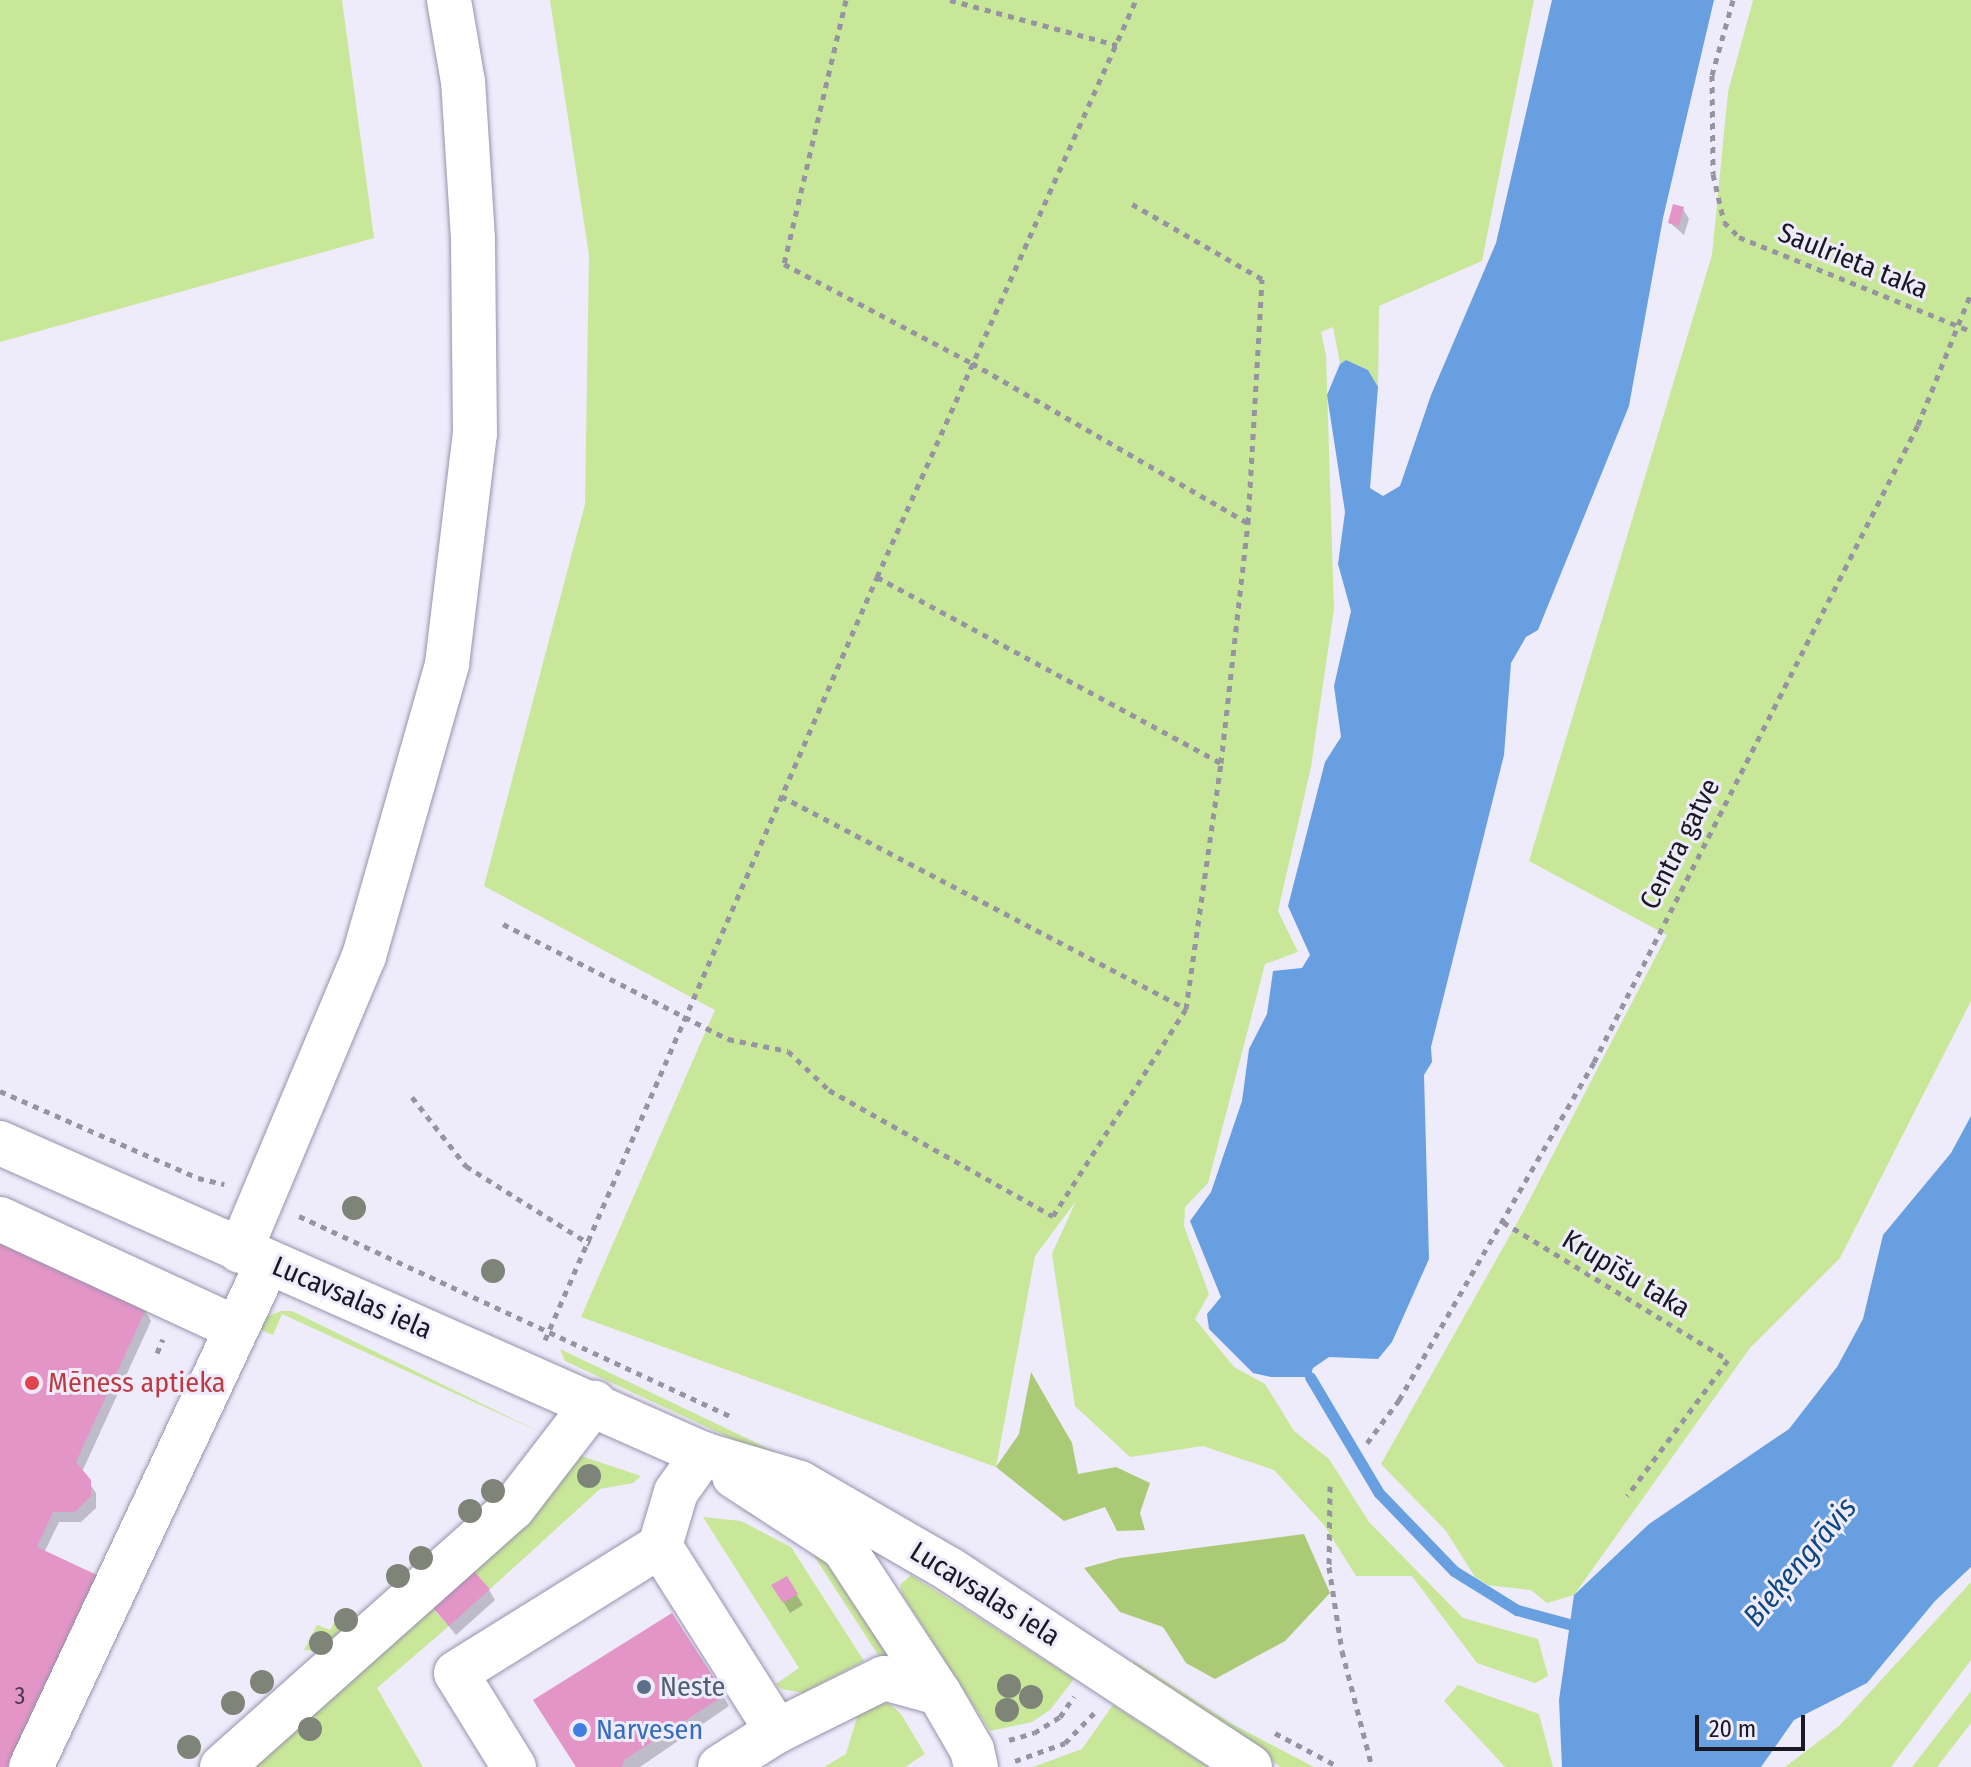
<!DOCTYPE html>
<meta charset="utf-8">
<style>
body{margin:0}
#map{position:relative;width:1971px;height:1767px;overflow:hidden;background:#eeebfb;font-family:"Fira Sans Condensed",sans-serif}
div>[style]{position:absolute}
.green>*{inset:0;background:#c9e798}
.forest>*{inset:0;background:#abca76}
.water>*{inset:0;background:#689fe1}
.shadow>*{inset:0;background:#0003}
.stream>*{height:11px;margin:-5.5px;padding:0 5.5px;transform-origin:5.5px;border-radius:5.5px;background:#689fe1}
.building>*{inset:0;background:#e495c8}
.path>*{height:5px;margin-top:-2.5px;transform-origin:0;background:repeating-linear-gradient(90deg,#9794a2 0 6px,transparent 0 12px)}
.roads{filter:drop-shadow(0 0 2px #9792ac) drop-shadow(0 0 2px #9792ac)}
.minor>*{height:44px;margin:-22px;padding:0 22px;transform-origin:22px;border-radius:22px;background:#fff}
.trees>*{width:24px;height:24px;margin:-12px;border-radius:50%;background:#7f8478}
.dots>*{width:22px;height:22px;translate:-50% -50%;box-sizing:border-box;border:4px solid #eeebfb;border-radius:50%}
span{translate:-50% -50%;white-space:nowrap;text-align:center;line-height:1.15;-webkit-text-stroke:6px #eeebfb;paint-order:stroke}
.number-label{font-size:24px;color:#4c374c}
.number-label span{-webkit-text-stroke-width:0}
.street-label{font-size:28px;color:#1a1822}
.health-label{font-size:28px;color:#be3a42}
.left{translate:0 -50%;text-align:left}
.service-label{font-size:28px;color:#4e5e75}
.shop-label{font-size:28px;color:#366cbe}
.water-label{font-size:30px;color:#0e4784;font-style:italic}
.scale{position:absolute;left:1695px;top:1715px;width:110px;height:36px;box-sizing:border-box;border:4px solid #1a1822;border-top:0;padding-left:10px;font-size:24px;line-height:28px;white-space:nowrap;color:#1a1822;-webkit-text-stroke:6px #eeebfb;paint-order:stroke}
</style>
<div id="map">
<div class="green">
<i style="clip-path:polygon(0 0,342px 0,374px 238px,0 342px)"></i>
<i style="clip-path:polygon(550px 0,1534px 0,1482px 261px,1379px 306px,1378px 387px,1368px 370px,1346px 360px,1340px 364px,1333px 327px,1321px 332px,1326px 355px,1334px 609px,1311px 767px,1278px 911px,1298px 952px,1265px 964px,1208px 1183px,1185px 1207px,1184px 1226px,1209px 1294px,1195px 1319px,1234px 1367px,1265px 1384px,1294px 1431px,1329px 1459px,1369px 1522px,1463px 1618px,1538px 1639px,1548px 1676px,1535px 1683px,1477px 1663px,1412px 1576px,1356px 1576px,1324px 1525px,1274px 1470px,1203px 1446px,1130px 1457px,1075px 1406px,1052px 1254px,1076px 1201px,1035px 1256px,996px 1467px,581px 1317px,715px 1010px,484px 886px,585px 504px,589px 255px)"></i>
<i style="clip-path:polygon(1753px 0,1971px 0,1971px 1001px,1840px 1258px,1750px 1348px,1574px 1595px,1547px 1603px,1531px 1590px,1488px 1585px,1475px 1577px,1446px 1531px,1381px 1464px,1522px 1214px,1667px 935px,1529px 861px,1712px 255px,1728px 92px)"></i>
<i style="clip-path:polygon(282px 1311px,292px 1311px,544px 1434px,282px 1314px,273px 1335px,256px 1328px,265px 1317px)"></i>
<i style="clip-path:polygon(560px 1349px,855px 1490px,1099px 1640px,1095px 1647px,801px 1471px,565px 1361px)"></i>
<i style="clip-path:polygon(578px 1455px,641px 1476px,633px 1483px,600px 1489px,490px 1589px,473px 1570px,432px 1608px,449px 1626px,377px 1688px,423px 1767px,246px 1767px)"></i>
<i style="clip-path:polygon(734px 1507px,806px 1536px,902px 1659px,880px 1658px,803px 1539px)"></i>
<i style="clip-path:polygon(703px 1517px,741px 1521px,791px 1547px,864px 1661px,803px 1693px,782px 1689px,776px 1684px,799px 1668px)"></i>
<i style="clip-path:polygon(911px 1575px,1074px 1679px,1050px 1710px,1032px 1722px,990px 1731px,902px 1594px,900px 1585px)"></i>
<i style="clip-path:polygon(1971px 1582px,1971px 1660px,1891px 1767px,1785px 1767px,1839px 1726px)"></i>
<i style="clip-path:polygon(342px 1608px,361px 1617px,324px 1652px,304px 1650px,317px 1625px,330px 1630px)"></i>
<i style="clip-path:polygon(1134px 1661px,1232px 1724px,1314px 1767px,1281px 1767px,1130px 1668px)"></i>
<i style="clip-path:polygon(1458px 1685px,1539px 1714px,1553px 1767px,1505px 1767px,1444px 1701px)"></i>
<i style="clip-path:polygon(1971px 1691px,1971px 1723px,1937px 1767px,1912px 1767px)"></i>
<i style="clip-path:polygon(873px 1702px,890px 1704px,901px 1714px,925px 1754px,905px 1767px,824px 1767px,846px 1754px,858px 1714px)"></i>
<i style="clip-path:polygon(1113px 1705px,1208px 1767px,1033px 1767px,1082px 1749px)"></i>
</div>
<div class="forest">
<i style="clip-path:polygon(1031px 1372px,1072px 1443px,1078px 1474px,1116px 1467px,1150px 1483px,1140px 1513px,1145px 1530px,1117px 1531px,1105px 1507px,1064px 1521px,996px 1467px,1019px 1434px)"></i>
<i style="clip-path:polygon(1304px 1534px,1330px 1593px,1285px 1641px,1215px 1679px,1186px 1663px,1163px 1627px,1120px 1612px,1084px 1568px,1120px 1558px)"></i>
</div>
<div class="water">
<i style="clip-path:polygon(1552px 0,1714px 0,1663px 218px,1629px 406px,1538px 630px,1526px 637px,1511px 663px,1504px 755px,1431px 1047px,1432px 1062px,1424px 1075px,1429px 1259px,1392px 1342px,1378px 1359px,1329px 1357px,1313px 1368px,1310px 1377px,1271px 1377px,1253px 1373px,1209px 1329px,1207px 1314px,1221px 1297px,1190px 1221px,1211px 1192px,1242px 1101px,1249px 1049px,1267px 1014px,1273px 971px,1302px 968px,1310px 955px,1288px 906px,1325px 762px,1341px 737px,1334px 686px,1351px 611px,1338px 564px,1345px 512px,1327px 395px,1340px 364px,1346px 360px,1368px 370px,1378px 387px,1370px 488px,1383px 496px,1400px 486px,1431px 395px,1496px 243px)"></i>
<i style="clip-path:polygon(1971px 1116px,1971px 1567px,1935px 1601px,1867px 1683px,1794px 1720px,1761px 1767px,1562px 1767px,1559px 1700px,1574px 1595px,1649px 1524px,1789px 1429px,1837px 1367px,1863px 1319px,1883px 1235px,1951px 1153px)"></i>
</div>
<div class="shadow">
<i style="clip-path:polygon(1683px 209px,1689px 219px,1684px 235px,1670px 223px)"></i>
<i style="clip-path:polygon(0 1244px,145px 1310px,151px 1321px,82px 1472px,96px 1493px,96px 1508px,81px 1522px,59px 1522px,44px 1553px,17px 1767px,0 1767px)"></i>
<i style="clip-path:polygon(786px 1578px,803px 1605px,790px 1613px,774px 1586px)"></i>
<i style="clip-path:polygon(489px 1590px,495px 1600px,456px 1635px,434px 1608px)"></i>
<i style="clip-path:polygon(723px 1696px,729px 1706px,640px 1767px,577px 1767px)"></i>
</div>
<div class="stream">
<i style="left:1310px;top:1377px;width:135px;rotate:59.3deg"></i>
<i style="left:1379px;top:1493px;width:108px;rotate:46.1deg"></i>
<i style="left:1454px;top:1571px;width:74px;rotate:31.8deg"></i>
<i style="left:1517px;top:1610px;width:54px;rotate:15.1deg"></i>
</div>
<div class="building">
<i style="clip-path:polygon(1673px 204px,1684px 207px,1679px 226px,1668px 223px)"></i>
<i style="clip-path:polygon(0 1241px,146px 1309px,76px 1462px,91px 1480px,91px 1496px,75px 1512px,53px 1512px,37px 1547px,97px 1575px,7px 1767px,0 1767px)"></i>
<i style="clip-path:polygon(473px 1570px,490px 1589px,449px 1626px,432px 1607px)"></i>
<i style="clip-path:polygon(787px 1576px,798px 1594px,783px 1603px,771px 1585px)"></i>
<i style="clip-path:polygon(672px 1613px,725px 1695px,624px 1760px,622px 1767px,576px 1767px,533px 1700px)"></i>
</div>
<div class="path">
<i style="left:846px;top:0;width:271px;rotate:103.2deg"></i>
<i style="left:784px;top:264px;width:212px;rotate:27.8deg"></i>
<i style="left:972px;top:363px;width:319px;rotate:30.1deg"></i>
<i style="left:950px;top:0;width:173px;rotate:15.1deg"></i>
<i style="left:1733px;top:0;width:78px;rotate:105.6deg"></i>
<i style="left:1712px;top:75px;width:99px;rotate:89.4deg"></i>
<i style="left:1713px;top:174px;width:49px;rotate:77.1deg"></i>
<i style="left:1724px;top:222px;width:21px;rotate:45deg"></i>
<i style="left:1739px;top:237px;width:250px;rotate:22.1deg"></i>
<i style="left:877px;top:577px;width:391px;rotate:28.4deg"></i>
<i style="left:781px;top:796px;width:458px;rotate:27.7deg"></i>
<i style="left:503px;top:924px;width:253px;rotate:27.1deg"></i>
<i style="left:728px;top:1039px;width:61px;rotate:11.3deg"></i>
<i style="left:788px;top:1051px;width:57px;rotate:43.6deg"></i>
<i style="left:829px;top:1090px;width:257px;rotate:29.4deg"></i>
<i style="left:1053px;top:1216px;width:246px;rotate:-57.3deg"></i>
<i style="left:1186px;top:1009px;width:248px;rotate:-81.9deg"></i>
<i style="left:1221px;top:763px;width:242px;rotate:-83.6deg"></i>
<i style="left:1248px;top:523px;width:244px;rotate:-86.7deg"></i>
<i style="left:1262px;top:279px;width:150px;rotate:-150deg"></i>
<i style="left:0;top:1091px;width:216px;rotate:23.7deg"></i>
<i style="left:198px;top:1178px;width:27px;rotate:13deg"></i>
<i style="left:412px;top:1097px;width:88px;rotate:52deg"></i>
<i style="left:466px;top:1166px;width:146px;rotate:32.2deg"></i>
<i style="left:299px;top:1216px;width:478px;rotate:24.9deg"></i>
<i style="left:1503px;top:1222px;width:264px;rotate:31.5deg"></i>
<i style="left:1728px;top:1360px;width:169px;rotate:126.6deg"></i>
<i style="left:545px;top:1340px;width:832px;rotate:-66.48deg"></i>
<i style="left:877px;top:577px;width:632px;rotate:-65.83deg"></i>
<i style="left:157px;top:1353px;width:15px;rotate:-67deg"></i>
<i style="left:1367px;top:1443px;width:54px;rotate:-53.3deg"></i>
<i style="left:1399px;top:1400px;width:390px;rotate:-60deg"></i>
<i style="left:1594px;top:1062px;width:715px;rotate:-63.04deg"></i>
<i style="left:1918px;top:425px;width:142px;rotate:-68.1deg"></i>
<i style="left:1330px;top:1486px;width:81px;rotate:90.7deg"></i>
<i style="left:1329px;top:1567px;width:85px;rotate:81.2deg"></i>
<i style="left:1342px;top:1651px;width:120px;rotate:75.5deg"></i>
<i style="left:1275px;top:1733px;width:72px;rotate:28deg"></i>
<i style="left:1009px;top:1740px;width:26px;rotate:-16deg"></i>
<i style="left:1034px;top:1733px;width:31px;rotate:-32deg"></i>
<i style="left:1060px;top:1717px;width:25px;rotate:-56deg"></i>
<i style="left:1015px;top:1761px;width:53px;rotate:-19.8deg"></i>
<i style="left:1065px;top:1743px;width:45px;rotate:-45.9deg"></i>
</div>
<div class="roads">
<div class="minor">
<i style="left:0;top:1143px;width:769px;rotate:23.86deg"></i>
<i style="left:703px;top:1454px;width:101px;rotate:16.6deg"></i>
<i style="left:800px;top:1483px;width:172px;rotate:30deg"></i>
<i style="left:949px;top:1569px;width:360px;rotate:33.3deg"></i>
<i style="left:0;top:1219px;width:260px;rotate:24.8deg"></i>
<i style="left:240px;top:1251px;width:320px;rotate:-67.2deg"></i>
<i style="left:364px;top:956px;width:304px;rotate:-74.1deg"></i>
<i style="left:447px;top:664px;width:232px;rotate:-83.1deg"></i>
<i style="left:475px;top:434px;width:195px;rotate:-90.6deg"></i>
<i style="left:473px;top:239px;width:157px;rotate:-93.6deg"></i>
<i style="left:463px;top:82px;width:83px;rotate:-99.7deg"></i>
<i style="left:734px;top:1476px;width:130px;rotate:33.1deg"></i>
<i style="left:843px;top:1547px;width:175px;rotate:56.7deg"></i>
<i style="left:939px;top:1693px;width:66px;rotate:59.9deg"></i>
<i style="left:972px;top:1750px;width:17px;rotate:77deg"></i>
<i style="left:660px;top:1546px;width:219px;rotate:57.7deg"></i>
<i style="left:31px;top:1767px;width:558px;rotate:-64.86deg"></i>
<i style="left:222px;top:1767px;width:390px;rotate:-41.7deg"></i>
<i style="left:513px;top:1508px;width:133px;rotate:-52.4deg"></i>
<i style="left:514px;top:1767px;width:110px;rotate:-121.7deg"></i>
<i style="left:456px;top:1673px;width:240px;rotate:-31.9deg"></i>
<i style="left:660px;top:1546px;width:56px;rotate:-73.5deg"></i>
<i style="left:676px;top:1492px;width:47px;rotate:-54.6deg"></i>
<i style="left:720px;top:1767px;width:67px;rotate:-32.3deg"></i>
<i style="left:777px;top:1731px;width:119px;rotate:-26.4deg"></i>
<i style="left:884px;top:1678px;width:57px;rotate:15.3deg"></i>
</div>
</div>
<div class="trees">
<i style="left:354px;top:1208px"></i>
<i style="left:493px;top:1271px"></i>
<i style="left:589px;top:1476px"></i>
<i style="left:493px;top:1491px"></i>
<i style="left:470px;top:1511px"></i>
<i style="left:421px;top:1558px"></i>
<i style="left:398px;top:1576px"></i>
<i style="left:346px;top:1620px"></i>
<i style="left:321px;top:1643px"></i>
<i style="left:262px;top:1682px"></i>
<i style="left:1009px;top:1686px"></i>
<i style="left:1031px;top:1697px"></i>
<i style="left:233px;top:1703px"></i>
<i style="left:1007px;top:1710px"></i>
<i style="left:310px;top:1729px"></i>
<i style="left:189px;top:1747px"></i>
</div>
<div class="dots">
<i style="left:32px;top:1383px;background:#e0444e"></i>
<i style="left:644px;top:1687px;background:#5c6f8a"></i>
<i style="left:580px;top:1730px;background:#3f7fe0"></i>
</div>
<div class="number-label">
<span style="left:20px;top:1697px">3</span>
</div>
<div class="street-label">
<span style="left:1853px;top:261px;rotate:22deg">Saulrieta taka</span>
<span style="left:1680px;top:844px;rotate:-63deg">Centra gatve</span>
<span style="left:1626px;top:1274px;rotate:31deg">Krupīšu taka</span>
<span style="left:352px;top:1298px;rotate:23deg">Lucavsalas iela</span>
<span style="left:985px;top:1594px;rotate:32deg">Lucavsalas iela</span>
</div>
<div class="health-label">
<span class="left" style="left:48px;top:1383px">Mēness aptieka</span>
</div>
<div class="service-label">
<span class="left" style="left:660px;top:1687px">Neste</span>
</div>
<div class="shop-label">
<span class="left" style="left:596px;top:1730px">Narvesen</span>
</div>
<div class="water-label">
<span style="left:1800px;top:1562px;rotate:-50deg">Bieķengrāvis</span>
</div>
<div class="scale">20 m</div>
</div>
